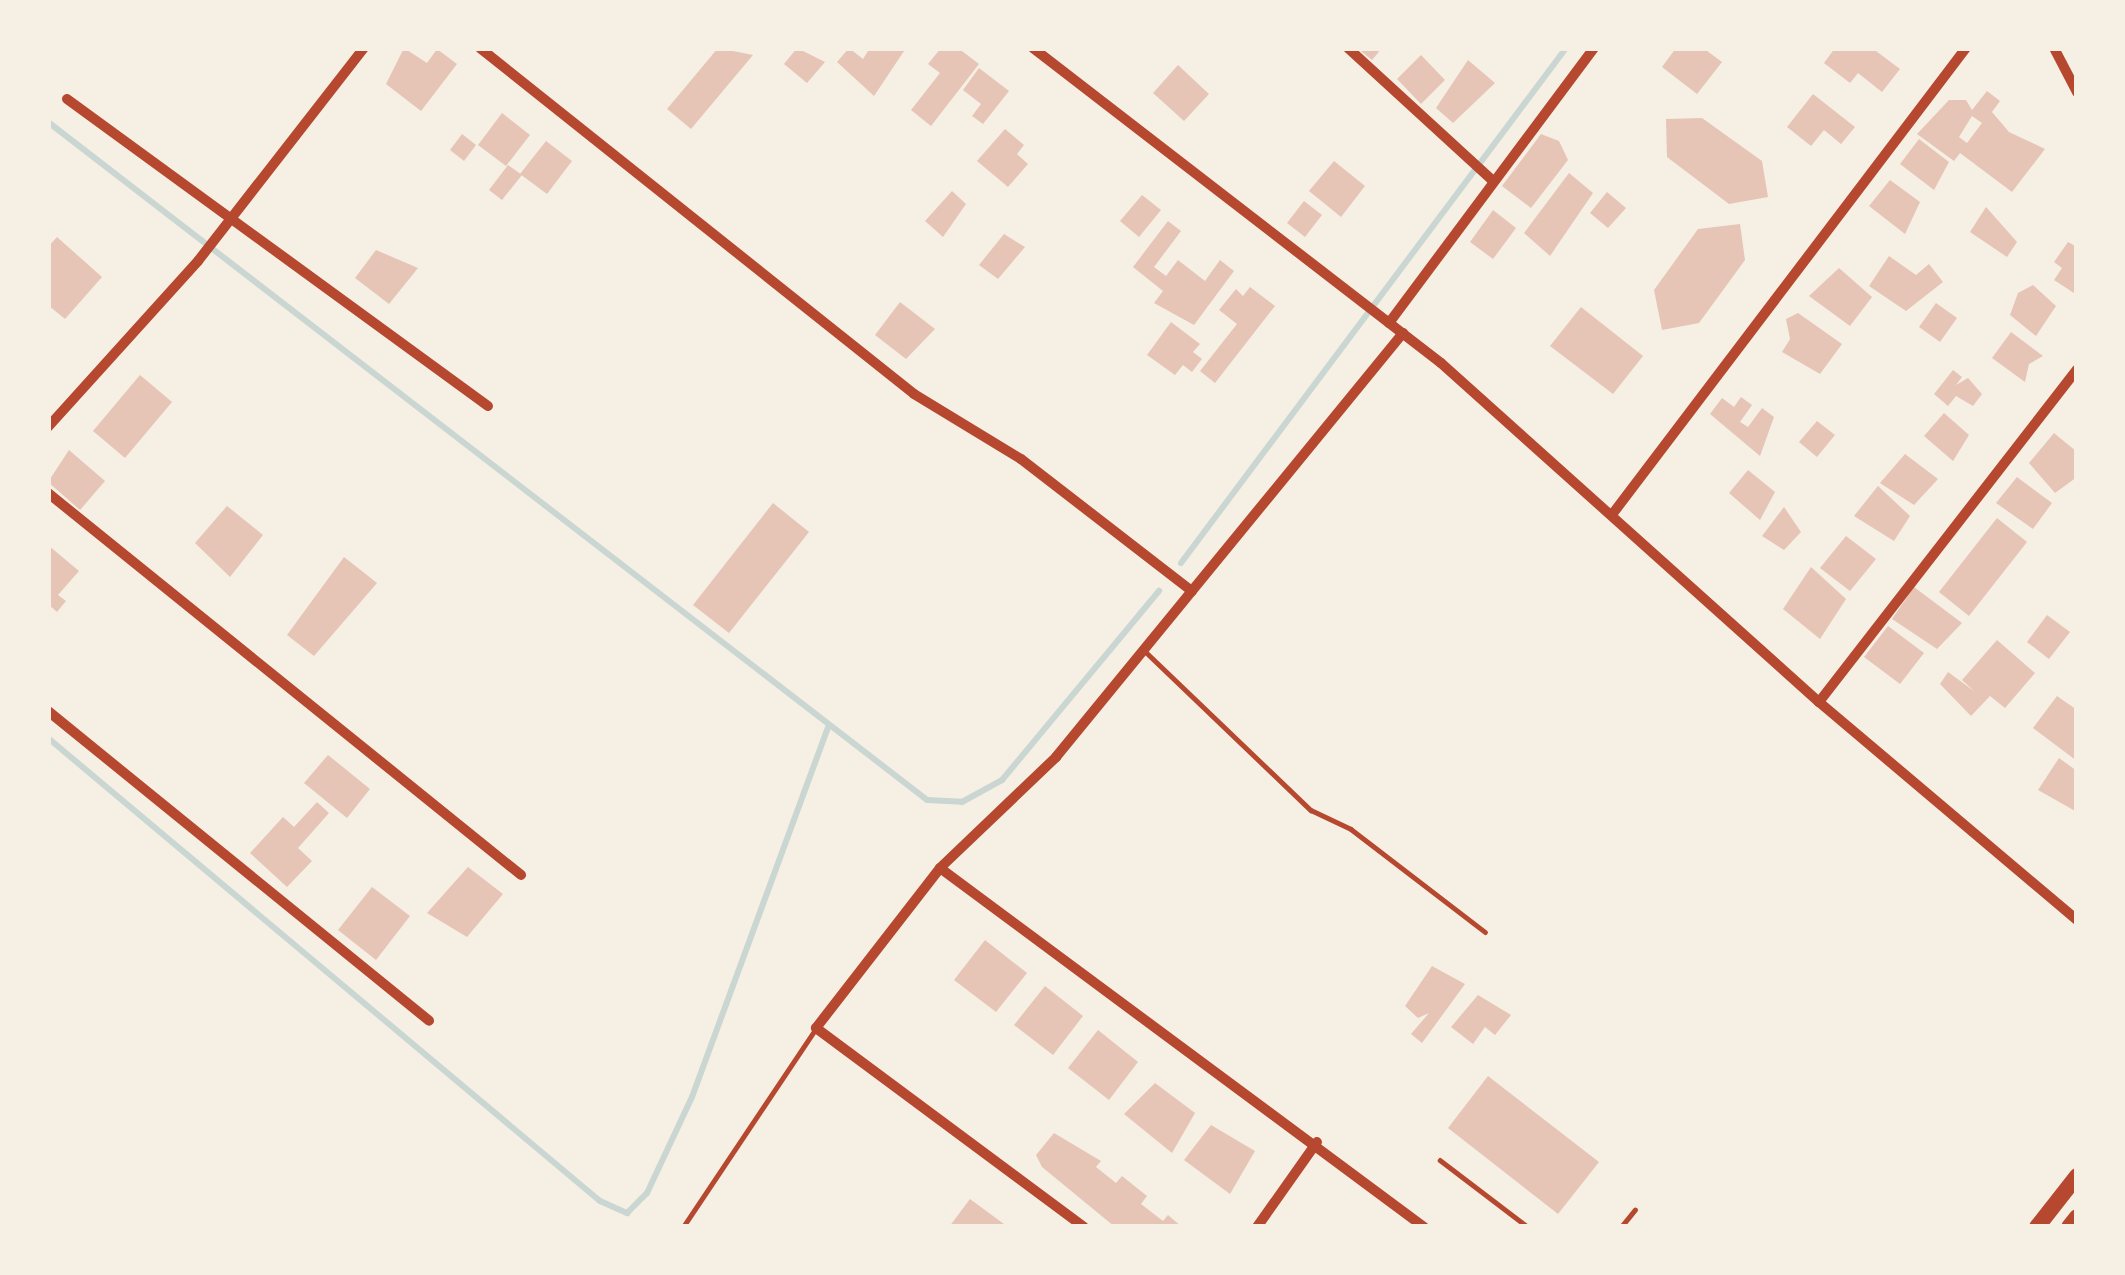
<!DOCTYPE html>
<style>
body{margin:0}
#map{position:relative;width:2125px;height:1275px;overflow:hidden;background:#f6efe4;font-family:"PT Sans Narrow",sans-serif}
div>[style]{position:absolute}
.stream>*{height:6px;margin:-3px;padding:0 3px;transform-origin:3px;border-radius:3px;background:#c9d6d2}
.building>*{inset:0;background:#e6c5b7}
.service>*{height:4.5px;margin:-2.25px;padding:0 2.25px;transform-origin:2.25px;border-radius:2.25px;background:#b5482f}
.minor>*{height:10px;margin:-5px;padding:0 5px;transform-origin:5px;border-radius:5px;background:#b5482f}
.trunk>*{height:16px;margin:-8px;padding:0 8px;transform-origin:8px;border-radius:8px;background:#b5482f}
span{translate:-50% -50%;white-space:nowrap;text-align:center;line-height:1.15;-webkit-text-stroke:9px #f6efe4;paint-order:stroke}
.frame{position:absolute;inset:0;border:51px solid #f6efe4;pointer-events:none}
</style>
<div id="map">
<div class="stream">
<i style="left:48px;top:122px;width:1110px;rotate:37.64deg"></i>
<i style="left:927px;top:800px;width:35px;rotate:3deg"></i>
<i style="left:962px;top:802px;width:46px;rotate:-28.8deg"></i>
<i style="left:1002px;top:780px;width:246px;rotate:-50.3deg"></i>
<i style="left:1181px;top:563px;width:643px;rotate:-53.22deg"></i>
<i style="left:48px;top:738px;width:720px;rotate:39.99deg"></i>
<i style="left:600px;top:1201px;width:30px;rotate:24deg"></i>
<i style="left:627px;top:1213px;width:28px;rotate:-45deg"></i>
<i style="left:647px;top:1193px;width:106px;rotate:-64.9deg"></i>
<i style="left:692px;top:1097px;width:394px;rotate:-69.8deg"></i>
</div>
<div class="building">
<i style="clip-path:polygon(404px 48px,427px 63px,437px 49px,457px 64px,421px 111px,386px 84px)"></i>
<i style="clip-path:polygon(718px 48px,753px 55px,691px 129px,667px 109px)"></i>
<i style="clip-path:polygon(797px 48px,825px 62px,807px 83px,784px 64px)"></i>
<i style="clip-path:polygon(849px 48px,863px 59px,870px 48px,906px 48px,874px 96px,837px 62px)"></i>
<i style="clip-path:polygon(941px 48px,958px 48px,979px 64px,931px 126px,911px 110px,940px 73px,928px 64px)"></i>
<i style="clip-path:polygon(1357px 48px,1382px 48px,1372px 60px)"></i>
<i style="clip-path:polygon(1676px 48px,1703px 48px,1722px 62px,1697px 94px,1662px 67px)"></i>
<i style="clip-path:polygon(1835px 48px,1872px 48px,1900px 69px,1882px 92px,1858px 73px,1850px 83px,1824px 63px)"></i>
<i style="clip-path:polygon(1421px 55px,1445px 80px,1421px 104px,1397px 79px)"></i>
<i style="clip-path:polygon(1468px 60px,1495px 83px,1453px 123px,1436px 108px)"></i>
<i style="clip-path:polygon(1178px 65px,1209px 94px,1184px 121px,1153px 93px)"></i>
<i style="clip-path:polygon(979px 68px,1009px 91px,983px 124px,972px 116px,981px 104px,963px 90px)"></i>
<i style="clip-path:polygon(evenodd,1987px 91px,2000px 101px,1992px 112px,2009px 132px,2045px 149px,2012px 192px,1960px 153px,1954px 161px,1917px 134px,1949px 100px,1966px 100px,1972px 110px,1987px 91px,1972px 116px,1982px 123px,1967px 143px,1959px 137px,1972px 116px)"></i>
<i style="clip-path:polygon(1813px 94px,1855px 127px,1841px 144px,1824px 130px,1811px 146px,1787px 127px)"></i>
<i style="clip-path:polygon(502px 113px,530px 135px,506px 166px,478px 145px)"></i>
<i style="clip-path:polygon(1702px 118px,1762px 161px,1768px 197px,1729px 204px,1667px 157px,1666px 119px)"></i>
<i style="clip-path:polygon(1005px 129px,1024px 145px,1017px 154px,1028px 164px,1008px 187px,977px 161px)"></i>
<i style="clip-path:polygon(462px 134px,476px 145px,464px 161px,450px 150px)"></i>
<i style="clip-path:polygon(1541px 134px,1559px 141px,1568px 160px,1531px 208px,1502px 186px)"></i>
<i style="clip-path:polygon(1919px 139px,1949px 162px,1934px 190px,1900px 164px)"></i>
<i style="clip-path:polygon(546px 141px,572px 161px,547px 194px,520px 174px)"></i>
<i style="clip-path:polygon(1334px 161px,1365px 186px,1341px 217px,1309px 191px)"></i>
<i style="clip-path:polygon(508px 165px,522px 175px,502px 200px,489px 190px)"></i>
<i style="clip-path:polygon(1569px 173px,1593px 193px,1550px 256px,1524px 233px)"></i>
<i style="clip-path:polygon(1890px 180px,1920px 202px,1905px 234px,1869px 206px)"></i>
<i style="clip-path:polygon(952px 191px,966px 204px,943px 237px,925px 221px)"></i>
<i style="clip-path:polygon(1607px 192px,1626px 208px,1608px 228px,1590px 213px)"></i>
<i style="clip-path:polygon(1142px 195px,1161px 210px,1139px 237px,1120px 221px)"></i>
<i style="clip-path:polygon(1304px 201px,1322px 215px,1305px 237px,1287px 223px)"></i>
<i style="clip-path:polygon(1986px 207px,2017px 242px,2007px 257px,1970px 232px)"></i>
<i style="clip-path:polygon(1493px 210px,1516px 228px,1493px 259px,1470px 242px)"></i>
<i style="clip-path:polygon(1168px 221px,1181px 231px,1154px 267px,1166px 276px,1178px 260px,1205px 281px,1220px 260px,1234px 271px,1194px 325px,1154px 303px,1163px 291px,1133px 267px)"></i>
<i style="clip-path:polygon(1740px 224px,1745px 260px,1699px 323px,1662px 330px,1654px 290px,1698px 229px)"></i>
<i style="clip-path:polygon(1004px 234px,1025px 247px,998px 279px,979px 265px)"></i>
<i style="clip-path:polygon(57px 237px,102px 277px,65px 319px,48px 305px,48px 247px)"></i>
<i style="clip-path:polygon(2068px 242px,2077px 247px,2077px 295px,2054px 280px,2062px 268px,2054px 262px)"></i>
<i style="clip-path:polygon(376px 250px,418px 268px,389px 304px,355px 278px)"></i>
<i style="clip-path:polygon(1889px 256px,1916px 275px,1929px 264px,1943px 282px,1906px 311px,1869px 286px)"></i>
<i style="clip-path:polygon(1839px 268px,1872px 297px,1850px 326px,1809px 296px)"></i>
<i style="clip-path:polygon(2033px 285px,2056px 306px,2036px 336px,2010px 315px,2018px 293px)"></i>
<i style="clip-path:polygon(1250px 287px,1275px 306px,1215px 383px,1200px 371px,1237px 324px,1219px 310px,1236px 289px,1243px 296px)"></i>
<i style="clip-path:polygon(900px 302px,935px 329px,906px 359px,875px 335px)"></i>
<i style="clip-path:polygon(1936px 303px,1957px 318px,1940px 342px,1919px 327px)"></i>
<i style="clip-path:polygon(1581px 307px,1643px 356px,1613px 394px,1550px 346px)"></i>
<i style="clip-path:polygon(1798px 313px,1842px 344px,1820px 374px,1782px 352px,1790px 339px,1786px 319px)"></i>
<i style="clip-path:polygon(1171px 322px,1200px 344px,1193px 352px,1202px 359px,1192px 372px,1183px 365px,1175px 375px,1147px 355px)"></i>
<i style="clip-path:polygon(2011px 332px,2043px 356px,2029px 364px,2025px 382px,1992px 358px)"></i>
<i style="clip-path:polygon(1953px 370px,1962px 377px,1956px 385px,1968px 378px,1982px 394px,1973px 406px,1956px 396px,1948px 406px,1934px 394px)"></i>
<i style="clip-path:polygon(140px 375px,172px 402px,125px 458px,93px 431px)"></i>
<i style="clip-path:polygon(1741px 397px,1752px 405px,1740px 422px,1748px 427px,1762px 408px,1774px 417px,1760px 456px,1710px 414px,1722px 398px,1734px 407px)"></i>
<i style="clip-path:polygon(1944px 413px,1969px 435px,1953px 461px,1924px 436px)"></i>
<i style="clip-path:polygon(1817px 421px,1835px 435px,1817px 457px,1799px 442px)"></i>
<i style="clip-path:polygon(2054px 433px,2077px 452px,2077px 477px,2055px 493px,2029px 463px)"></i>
<i style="clip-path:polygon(69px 450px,105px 481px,80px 510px,48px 482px)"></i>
<i style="clip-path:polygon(1905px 454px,1938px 479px,1914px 505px,1880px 483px)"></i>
<i style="clip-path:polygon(1748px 470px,1775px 492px,1760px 520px,1729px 493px)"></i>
<i style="clip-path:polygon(2017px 477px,2052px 503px,2033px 529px,1996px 503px)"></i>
<i style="clip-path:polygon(1878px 486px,1910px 516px,1894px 541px,1854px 516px)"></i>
<i style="clip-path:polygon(773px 503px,809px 532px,729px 633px,693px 605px)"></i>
<i style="clip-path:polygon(227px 506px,263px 535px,230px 577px,195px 543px)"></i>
<i style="clip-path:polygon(1784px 507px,1801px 532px,1784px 550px,1762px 536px)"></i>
<i style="clip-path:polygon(1997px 518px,2027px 542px,1969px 616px,1939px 592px)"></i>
<i style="clip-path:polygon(1846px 536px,1876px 559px,1850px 591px,1820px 568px)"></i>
<i style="clip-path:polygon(48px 545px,79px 571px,58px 595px,66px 601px,57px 612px,48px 604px)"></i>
<i style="clip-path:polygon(344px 557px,377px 583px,314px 656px,287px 635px)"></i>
<i style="clip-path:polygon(1811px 567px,1846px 599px,1820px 639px,1783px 609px)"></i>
<i style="clip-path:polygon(1914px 587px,1962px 623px,1937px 649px,1892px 619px)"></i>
<i style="clip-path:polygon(2047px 615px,2070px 632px,2049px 659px,2027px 642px)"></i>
<i style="clip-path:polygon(1888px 626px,1924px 653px,1900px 684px,1864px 657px)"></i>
<i style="clip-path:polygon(1997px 640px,2035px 673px,2005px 708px,1990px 696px,1971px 716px,1940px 684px,1948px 672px,1974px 691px,1962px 680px)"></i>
<i style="clip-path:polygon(2057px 696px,2077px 710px,2077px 761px,2033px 728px)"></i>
<i style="clip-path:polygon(328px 755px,370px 789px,347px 818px,304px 783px)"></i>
<i style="clip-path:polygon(2059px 758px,2077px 771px,2077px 812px,2038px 790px)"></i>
<i style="clip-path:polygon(317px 802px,329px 813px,298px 848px,312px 861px,287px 887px,250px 853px,283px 817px,294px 827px)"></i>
<i style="clip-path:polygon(468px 867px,503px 894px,467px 937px,427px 913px)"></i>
<i style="clip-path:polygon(372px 887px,410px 916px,376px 960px,338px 930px)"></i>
<i style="clip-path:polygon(985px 940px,1027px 973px,996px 1012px,954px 980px)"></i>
<i style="clip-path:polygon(1432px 966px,1465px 984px,1422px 1043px,1411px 1034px,1429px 1013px,1418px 1018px,1405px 1006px)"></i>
<i style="clip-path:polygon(1045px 986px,1083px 1016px,1053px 1055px,1014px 1025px)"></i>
<i style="clip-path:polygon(1478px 995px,1511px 1015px,1495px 1035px,1485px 1027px,1473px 1044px,1451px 1027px)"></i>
<i style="clip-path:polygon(1098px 1030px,1138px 1062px,1109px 1100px,1068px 1068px)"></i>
<i style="clip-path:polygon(1488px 1076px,1599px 1162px,1558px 1214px,1448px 1128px)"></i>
<i style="clip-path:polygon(1155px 1083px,1195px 1113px,1172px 1153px,1124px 1114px)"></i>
<i style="clip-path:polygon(1211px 1125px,1255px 1151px,1230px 1194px,1184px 1160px)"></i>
<i style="clip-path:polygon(1054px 1133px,1101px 1161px,1096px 1167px,1116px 1183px,1122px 1176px,1147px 1196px,1141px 1204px,1163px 1221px,1168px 1215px,1182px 1227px,1115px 1227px,1042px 1167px,1036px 1155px)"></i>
<i style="clip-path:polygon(970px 1199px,1008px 1227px,949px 1227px)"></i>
</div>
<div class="service">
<i style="left:1147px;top:653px;width:227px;rotate:43.8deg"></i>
<i style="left:1311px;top:810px;width:44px;rotate:25.4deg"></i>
<i style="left:1351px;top:829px;width:169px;rotate:37.5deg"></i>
<i style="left:1440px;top:1160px;width:111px;rotate:37.3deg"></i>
<i style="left:683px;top:1227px;width:239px;rotate:-56.2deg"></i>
<i style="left:1621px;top:1227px;width:22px;rotate:-51deg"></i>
</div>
<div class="minor">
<i style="left:480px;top:48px;width:555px;rotate:38.56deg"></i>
<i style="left:914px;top:394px;width:125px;rotate:31.3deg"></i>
<i style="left:1021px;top:459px;width:216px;rotate:37.7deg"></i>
<i style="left:1033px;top:48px;width:515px;rotate:37.67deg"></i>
<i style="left:1441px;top:363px;width:508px;rotate:41.89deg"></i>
<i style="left:1819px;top:702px;width:338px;rotate:40.2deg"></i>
<i style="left:1348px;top:48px;width:195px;rotate:42.5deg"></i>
<i style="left:2054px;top:48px;width:50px;rotate:62.4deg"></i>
<i style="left:67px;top:99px;width:521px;rotate:36.1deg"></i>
<i style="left:1389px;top:323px;width:343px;rotate:-53.3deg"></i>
<i style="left:48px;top:427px;width:224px;rotate:-47.9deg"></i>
<i style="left:198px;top:261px;width:270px;rotate:-52.1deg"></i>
<i style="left:48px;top:493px;width:608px;rotate:38.92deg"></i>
<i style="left:1614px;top:512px;width:582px;rotate:-52.82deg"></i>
<i style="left:1819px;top:702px;width:421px;rotate:-52.2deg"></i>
<i style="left:48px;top:711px;width:491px;rotate:39.1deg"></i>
<i style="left:940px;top:868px;width:603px;rotate:36.57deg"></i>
<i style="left:1084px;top:1227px;width:334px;rotate:-143.4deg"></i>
<i style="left:816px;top:1028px;width:202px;rotate:-52.2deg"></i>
<i style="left:940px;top:868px;width:161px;rotate:-43.7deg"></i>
<i style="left:1056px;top:757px;width:548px;rotate:-50.7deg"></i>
<i style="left:1257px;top:1227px;width:104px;rotate:-54.8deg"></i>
</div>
<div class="trunk">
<i style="left:2037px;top:1227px;width:65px;rotate:-51.9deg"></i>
<i style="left:2069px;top:1227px;width:13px;rotate:-51deg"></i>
</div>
<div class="frame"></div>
</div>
